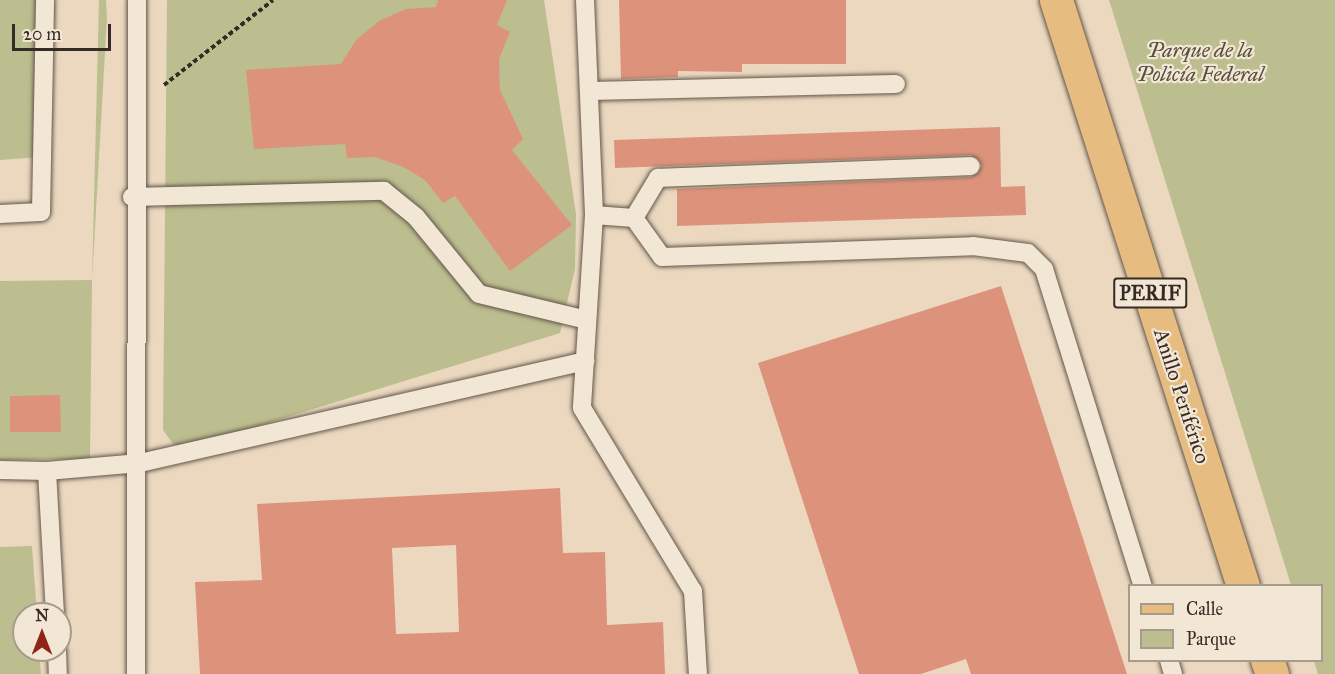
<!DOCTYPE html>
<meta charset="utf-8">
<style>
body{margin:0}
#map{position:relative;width:1335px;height:674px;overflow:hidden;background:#ebd8bf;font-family:"IM FELL Great Primer",serif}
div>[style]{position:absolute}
.green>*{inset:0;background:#bcbe8f}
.building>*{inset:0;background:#dd937b}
.path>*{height:4px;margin-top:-2px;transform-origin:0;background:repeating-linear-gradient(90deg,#362a24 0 4.5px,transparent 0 7.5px)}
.roads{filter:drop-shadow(0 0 2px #63564b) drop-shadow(0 0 2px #63564b)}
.service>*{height:18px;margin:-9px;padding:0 9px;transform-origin:9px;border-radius:9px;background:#f2e6d5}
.primary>*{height:33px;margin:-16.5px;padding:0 16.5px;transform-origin:16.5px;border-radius:16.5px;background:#e6bc80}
span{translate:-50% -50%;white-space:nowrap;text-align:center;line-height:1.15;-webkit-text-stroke:4.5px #f2e6d5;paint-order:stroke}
.shield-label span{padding:2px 4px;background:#f2e6d5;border:2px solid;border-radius:4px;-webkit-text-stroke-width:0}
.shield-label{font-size:20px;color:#362a24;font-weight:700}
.park-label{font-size:21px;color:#584f3f;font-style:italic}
.street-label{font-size:21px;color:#362a24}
.legend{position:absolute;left:1128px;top:584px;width:195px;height:78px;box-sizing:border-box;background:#f2e6d5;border:2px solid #a79b8e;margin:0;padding:8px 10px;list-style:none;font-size:18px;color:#362a24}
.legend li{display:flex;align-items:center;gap:12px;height:30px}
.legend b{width:30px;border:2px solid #a79b8e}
.north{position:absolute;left:12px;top:602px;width:60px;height:60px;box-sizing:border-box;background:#f2e6d5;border:2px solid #a79b8e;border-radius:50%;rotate:0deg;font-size:16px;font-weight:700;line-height:24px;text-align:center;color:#362a24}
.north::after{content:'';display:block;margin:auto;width:21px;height:27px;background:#8f2418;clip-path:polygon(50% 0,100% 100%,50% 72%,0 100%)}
.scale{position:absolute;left:12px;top:24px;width:99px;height:27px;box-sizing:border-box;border:3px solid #362a24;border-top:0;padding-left:8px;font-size:18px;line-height:21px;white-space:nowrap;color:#362a24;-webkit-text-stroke:4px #f2e6d5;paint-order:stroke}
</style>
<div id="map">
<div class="green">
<i style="clip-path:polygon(0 0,50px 0,41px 157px,0 160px)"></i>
<i style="clip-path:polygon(99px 0,106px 0,107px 17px,92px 281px,90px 459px,0 460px,0 281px,92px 280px)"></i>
<i style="clip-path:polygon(167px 0,544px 0,576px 214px,575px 269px,560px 333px,190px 447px,173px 444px,163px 430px)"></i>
<i style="clip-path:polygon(1109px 0,1335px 0,1335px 674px,1318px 674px,1314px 661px,1322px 660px,1322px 586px,1291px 585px)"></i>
<i style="clip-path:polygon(32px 546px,37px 614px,24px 614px,24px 650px,39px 650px,41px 674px,0 674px,0 547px)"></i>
</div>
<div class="building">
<i style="clip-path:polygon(438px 0,507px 0,497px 25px,510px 32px,499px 59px,500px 90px,523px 139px,512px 150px,572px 225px,510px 271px,455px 196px,443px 203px,425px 180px,403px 167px,375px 157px,347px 158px,345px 144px,254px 149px,246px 70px,341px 64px,356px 40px,379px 21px,406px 9px,436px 7px)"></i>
<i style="clip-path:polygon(619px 0,846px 0,846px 64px,742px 64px,742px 72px,678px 71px,678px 77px,621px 79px)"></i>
<i style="clip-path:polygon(1000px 127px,1001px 187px,1025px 186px,1026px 215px,677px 226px,677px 189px,971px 177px,982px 166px,971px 155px,615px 168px,614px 140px)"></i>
<i style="clip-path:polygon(1001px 286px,1127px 674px,971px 674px,966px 659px,921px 674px,859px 674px,758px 363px)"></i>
<i style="clip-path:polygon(60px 395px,61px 432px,10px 432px,10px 396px)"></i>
<i style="clip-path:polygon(evenodd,560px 488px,563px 553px,605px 552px,607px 625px,663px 622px,665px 674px,200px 674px,195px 582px,262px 580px,257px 504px,560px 488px,456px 545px,459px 632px,396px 634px,392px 548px,456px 545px)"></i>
</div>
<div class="path">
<i style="left:164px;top:85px;width:138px;rotate:-37.9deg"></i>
</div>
<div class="roads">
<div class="service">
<i style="left:585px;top:0;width:215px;rotate:87.6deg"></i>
<i style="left:594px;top:215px;width:193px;rotate:93.6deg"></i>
<i style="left:582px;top:408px;width:214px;rotate:58.8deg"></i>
<i style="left:693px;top:591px;width:83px;rotate:86.6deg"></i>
<i style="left:589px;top:91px;width:307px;rotate:-1.3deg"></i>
<i style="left:132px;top:197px;width:252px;rotate:-1.4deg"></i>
<i style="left:384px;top:191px;width:41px;rotate:39.1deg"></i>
<i style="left:416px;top:217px;width:99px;rotate:50.7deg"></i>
<i style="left:479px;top:294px;width:111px;rotate:13.5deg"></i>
<i style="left:0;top:214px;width:41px;rotate:-2.8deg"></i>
<i style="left:41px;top:212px;width:212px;rotate:-88.9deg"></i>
<i style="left:594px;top:215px;width:40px;rotate:4.3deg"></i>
<i style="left:634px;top:218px;width:47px;rotate:-59deg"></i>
<i style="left:658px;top:178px;width:313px;rotate:-2.2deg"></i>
<i style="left:634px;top:218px;width:48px;rotate:54.3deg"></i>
<i style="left:662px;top:257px;width:311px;rotate:-2deg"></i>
<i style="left:973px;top:246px;width:55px;rotate:7.3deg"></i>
<i style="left:1028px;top:253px;width:23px;rotate:45deg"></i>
<i style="left:1044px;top:269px;width:332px;rotate:72.7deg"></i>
<i style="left:0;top:470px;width:47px;rotate:1.2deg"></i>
<i style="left:47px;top:471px;width:143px;rotate:86.8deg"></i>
<i style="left:47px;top:471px;width:93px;rotate:-4.9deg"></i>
<i style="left:140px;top:463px;width:457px;rotate:-12.9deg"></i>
<i style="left:57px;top:650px;width:24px;rotate:88deg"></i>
<i style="left:1169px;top:660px;width:15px;rotate:74deg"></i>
<i style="left:136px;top:674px;width:674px;rotate:-89.91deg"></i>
</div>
<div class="primary">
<i style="left:1056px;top:0;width:615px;rotate:72.3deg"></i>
<i style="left:1267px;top:660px;width:15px;rotate:70deg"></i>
</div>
</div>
<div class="shield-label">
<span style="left:1150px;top:293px">PERIF</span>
</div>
<div class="park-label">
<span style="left:1200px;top:62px">Parque de la<br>Policía Federal</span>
</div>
<div class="street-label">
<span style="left:1182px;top:396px;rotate:72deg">Anillo Periférico</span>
</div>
<ul class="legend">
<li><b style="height:8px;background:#e6bc80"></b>Calle</li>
<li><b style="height:16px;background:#bcbe8f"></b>Parque</li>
</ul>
<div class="north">N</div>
<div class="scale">20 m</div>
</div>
